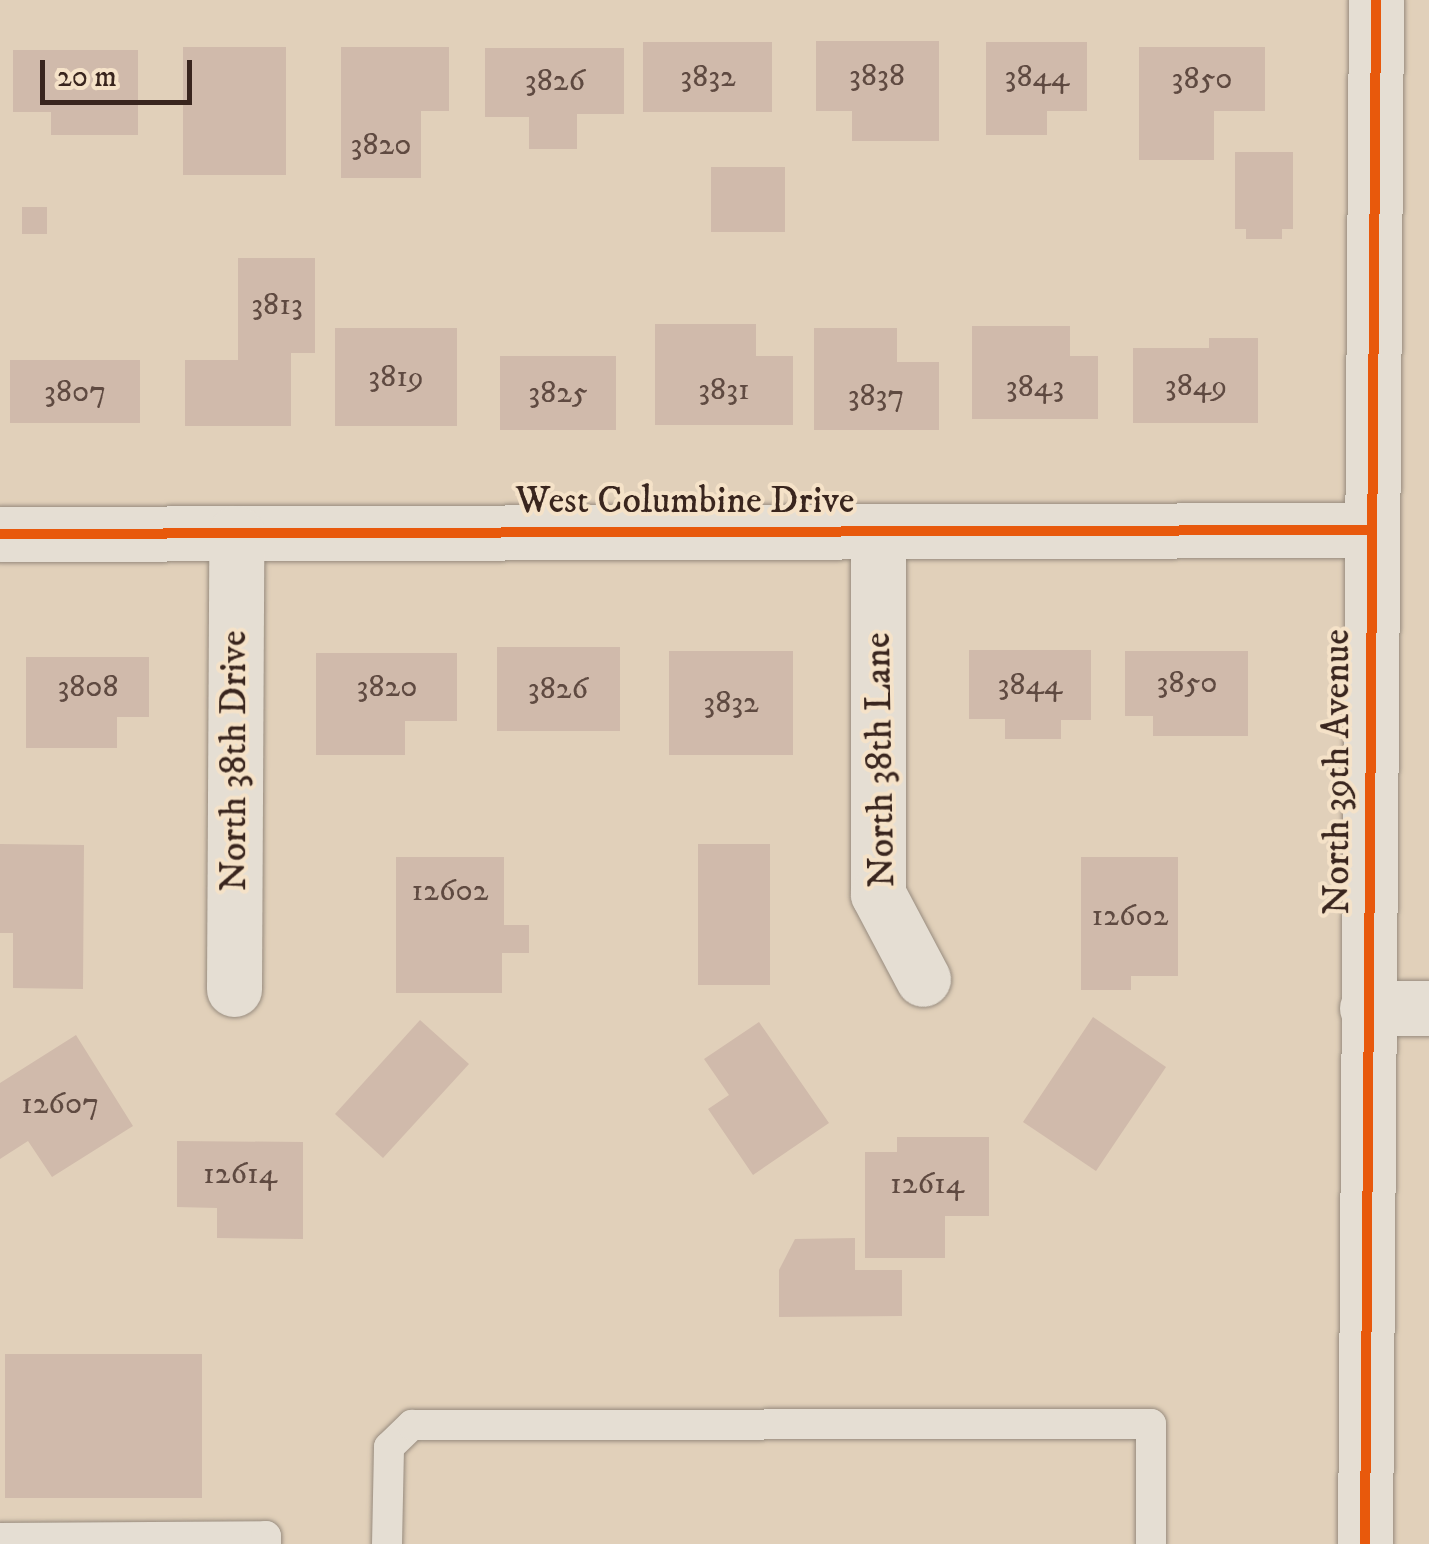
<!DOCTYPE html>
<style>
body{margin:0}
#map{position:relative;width:1429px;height:1544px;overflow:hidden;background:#e1d0ba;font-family:"IM FELL DW Pica",serif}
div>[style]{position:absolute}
.building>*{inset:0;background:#d0baab}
.roads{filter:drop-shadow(0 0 2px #978b7e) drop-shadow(0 0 2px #978b7e)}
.lane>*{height:30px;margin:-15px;padding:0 15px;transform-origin:15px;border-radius:15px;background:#e5ded3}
.street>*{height:55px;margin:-27.5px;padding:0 27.5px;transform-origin:27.5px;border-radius:27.5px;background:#e5ded3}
.secondary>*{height:55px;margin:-27.5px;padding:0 27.5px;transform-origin:27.5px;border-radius:27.5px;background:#e5ded3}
.cycleway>*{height:10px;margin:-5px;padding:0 5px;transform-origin:5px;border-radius:5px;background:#e8590c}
span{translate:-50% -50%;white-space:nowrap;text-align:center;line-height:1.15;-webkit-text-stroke:8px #f5e2c8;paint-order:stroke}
.number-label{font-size:32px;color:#5f4a41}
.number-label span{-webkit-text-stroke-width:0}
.street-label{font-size:38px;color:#39251e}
.scale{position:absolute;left:40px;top:60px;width:152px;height:45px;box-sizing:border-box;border:5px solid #39251e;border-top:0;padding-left:12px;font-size:30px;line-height:35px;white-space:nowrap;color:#39251e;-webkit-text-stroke:8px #f5e2c8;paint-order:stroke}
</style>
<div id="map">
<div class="building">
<i style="clip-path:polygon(816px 41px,939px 41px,939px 141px,852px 141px,852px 111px,816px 111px)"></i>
<i style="clip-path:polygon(643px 42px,772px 42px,772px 112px,643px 112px)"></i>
<i style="clip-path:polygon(986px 42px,1087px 42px,1087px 111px,1047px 111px,1047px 135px,986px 135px)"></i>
<i style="clip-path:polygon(183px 47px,286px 47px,286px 175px,183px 175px)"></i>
<i style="clip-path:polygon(341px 47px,449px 47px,449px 111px,421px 111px,421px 178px,341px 178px)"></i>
<i style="clip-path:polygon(1139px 47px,1265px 47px,1265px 111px,1214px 111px,1214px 160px,1139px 160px)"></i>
<i style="clip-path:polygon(485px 48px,624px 48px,624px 114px,577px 114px,577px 149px,529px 149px,529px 117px,485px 117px)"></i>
<i style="clip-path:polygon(13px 50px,138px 50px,138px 135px,51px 135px,51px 112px,13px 112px)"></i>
<i style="clip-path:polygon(1235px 152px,1293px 152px,1293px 229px,1282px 229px,1282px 239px,1246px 239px,1246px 229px,1235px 229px)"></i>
<i style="clip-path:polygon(711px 167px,785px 167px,785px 232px,711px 232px)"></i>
<i style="clip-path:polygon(22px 207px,47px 207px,47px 234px,22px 234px)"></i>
<i style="clip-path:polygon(238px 258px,315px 258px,315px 353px,291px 353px,291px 426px,185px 426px,185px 360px,238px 360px)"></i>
<i style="clip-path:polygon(655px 324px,756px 324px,756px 356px,793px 356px,793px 425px,655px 425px)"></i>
<i style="clip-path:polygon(972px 326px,1070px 326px,1070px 356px,1098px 356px,1098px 419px,972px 419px)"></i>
<i style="clip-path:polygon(335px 328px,457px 328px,457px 426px,335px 426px)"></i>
<i style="clip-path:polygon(814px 328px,897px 328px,897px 362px,939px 362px,939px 430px,814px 430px)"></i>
<i style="clip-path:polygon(1209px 338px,1258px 338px,1258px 423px,1133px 423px,1133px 348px,1209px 348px)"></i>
<i style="clip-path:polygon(500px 356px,616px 356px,616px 430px,500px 430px)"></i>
<i style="clip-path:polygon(10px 360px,140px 360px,140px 423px,10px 423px)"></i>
<i style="clip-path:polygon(497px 647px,620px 647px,620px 731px,497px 731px)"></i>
<i style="clip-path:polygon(969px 650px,1091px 650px,1091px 720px,1061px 720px,1061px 739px,1005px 739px,1005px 719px,969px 719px)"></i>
<i style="clip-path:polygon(669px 651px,793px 651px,793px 755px,669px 755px)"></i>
<i style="clip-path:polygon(1125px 651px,1248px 651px,1248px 736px,1153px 736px,1153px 716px,1125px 716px)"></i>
<i style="clip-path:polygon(316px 653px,457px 653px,457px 721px,405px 721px,405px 755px,316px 755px)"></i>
<i style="clip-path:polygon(26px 657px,149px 657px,149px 717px,117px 717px,117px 748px,26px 748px)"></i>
<i style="clip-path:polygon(0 844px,84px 845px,83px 989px,13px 988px,13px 933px,0 933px)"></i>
<i style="clip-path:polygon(698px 844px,770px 844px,770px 985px,698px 985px)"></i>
<i style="clip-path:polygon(396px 857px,504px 857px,504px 925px,529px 925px,529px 953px,502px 953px,502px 993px,396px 993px)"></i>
<i style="clip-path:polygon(1081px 857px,1178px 857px,1178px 976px,1131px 976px,1131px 990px,1081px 990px)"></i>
<i style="clip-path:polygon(1093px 1017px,1166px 1067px,1096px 1171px,1023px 1122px)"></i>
<i style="clip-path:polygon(420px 1020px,469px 1064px,383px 1158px,335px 1114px)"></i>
<i style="clip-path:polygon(759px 1022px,829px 1123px,753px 1175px,708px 1109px,729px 1095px,704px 1059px)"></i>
<i style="clip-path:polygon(76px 1035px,133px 1126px,52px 1177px,28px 1141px,0 1159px,0 1083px)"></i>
<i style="clip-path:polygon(897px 1137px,989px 1137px,989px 1216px,945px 1216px,945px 1258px,865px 1258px,865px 1152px,897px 1152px)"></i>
<i style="clip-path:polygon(177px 1141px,303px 1142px,303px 1239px,217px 1238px,217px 1208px,177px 1207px)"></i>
<i style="clip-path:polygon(855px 1238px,855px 1270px,902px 1270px,902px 1316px,779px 1317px,779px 1270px,795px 1239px)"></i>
<i style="clip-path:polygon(5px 1354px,202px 1354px,202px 1498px,5px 1498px)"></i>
</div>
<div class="roads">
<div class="lane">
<i style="left:0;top:1538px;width:266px;rotate:-0.4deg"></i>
<i style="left:266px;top:1536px;width:8px;rotate:90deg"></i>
<i style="left:387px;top:1544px;width:97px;rotate:-88.8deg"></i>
<i style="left:389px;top:1447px;width:32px;rotate:-44deg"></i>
<i style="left:412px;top:1425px;width:739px;rotate:-0.08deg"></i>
<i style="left:1151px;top:1424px;width:120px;rotate:90deg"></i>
</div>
<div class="street">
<i style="left:878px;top:531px;width:363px;rotate:90deg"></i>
<i style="left:878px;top:894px;width:96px;rotate:62.1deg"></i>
<i style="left:0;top:534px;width:1369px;rotate:-0.17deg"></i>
<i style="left:234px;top:989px;width:456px;rotate:-89.7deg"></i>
<i style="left:1367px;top:1008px;width:62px"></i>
</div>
<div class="secondary">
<i style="left:1365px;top:1544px;width:1544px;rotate:-89.59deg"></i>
</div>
</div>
<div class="cycleway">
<i style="left:0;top:534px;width:1369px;rotate:-0.17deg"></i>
<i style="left:1365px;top:1544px;width:1544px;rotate:-89.59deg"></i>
</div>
<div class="number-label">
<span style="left:877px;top:76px">3838</span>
<span style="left:708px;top:77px">3832</span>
<span style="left:1037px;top:77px">3844</span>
<span style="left:1202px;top:79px">3850</span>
<span style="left:555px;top:81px">3826</span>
<span style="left:381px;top:145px">3820</span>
<span style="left:277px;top:305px">3813</span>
<span style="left:396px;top:377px">3819</span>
<span style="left:1196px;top:386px">3849</span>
<span style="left:1035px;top:387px">3843</span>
<span style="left:724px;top:390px">3831</span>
<span style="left:75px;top:392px">3807</span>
<span style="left:558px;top:393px">3825</span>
<span style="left:876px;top:396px">3837</span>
<span style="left:1187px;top:683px">3850</span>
<span style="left:1030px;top:685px">3844</span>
<span style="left:88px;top:687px">3808</span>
<span style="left:387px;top:687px">3820</span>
<span style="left:558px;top:689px">3826</span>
<span style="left:731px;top:703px">3832</span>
<span style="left:450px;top:891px">12602</span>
<span style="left:1130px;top:916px">12602</span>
<span style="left:60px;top:1104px">12607</span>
<span style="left:240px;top:1174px">12614</span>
<span style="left:927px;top:1184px">12614</span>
</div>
<div class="street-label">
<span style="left:685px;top:502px">West Columbine Drive</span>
<span style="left:881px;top:760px;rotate:-91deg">North 38th Lane</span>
<span style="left:235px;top:761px;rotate:-90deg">North 38th Drive</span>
<span style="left:1338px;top:772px;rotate:-90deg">North 39th Avenue</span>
</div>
<div class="scale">20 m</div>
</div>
